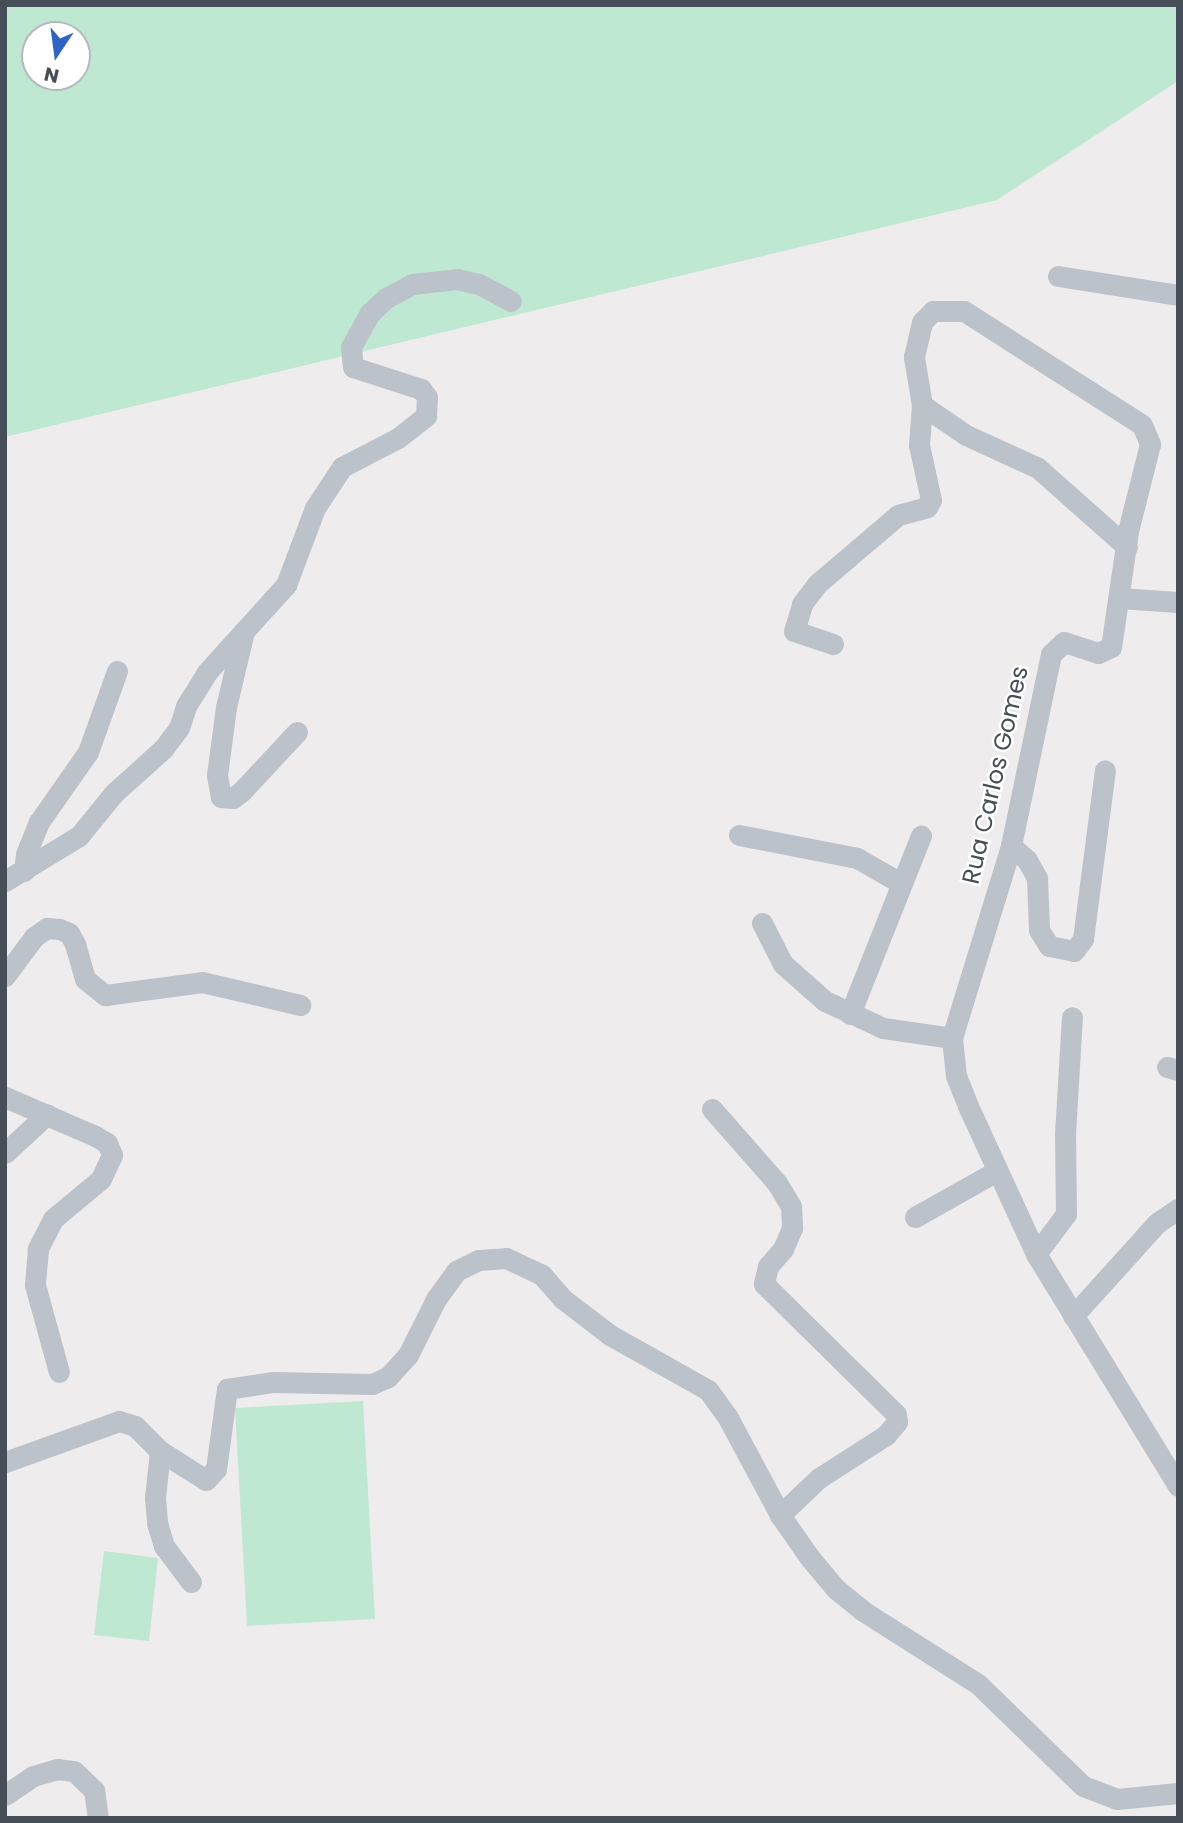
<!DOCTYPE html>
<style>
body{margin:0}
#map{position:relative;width:1183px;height:1823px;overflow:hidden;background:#eeecec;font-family:Poppins,sans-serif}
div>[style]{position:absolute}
.green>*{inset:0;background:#bfe8d2}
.minor>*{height:21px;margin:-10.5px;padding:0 10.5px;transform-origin:10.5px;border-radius:10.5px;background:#bcc2ca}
span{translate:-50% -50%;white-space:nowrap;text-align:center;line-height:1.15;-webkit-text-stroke:5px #fff;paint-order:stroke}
.street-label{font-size:24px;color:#474e57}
.frame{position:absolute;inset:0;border:7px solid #474e57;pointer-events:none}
.north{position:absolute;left:21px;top:21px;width:70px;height:70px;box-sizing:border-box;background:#fff;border:2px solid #b5b8bc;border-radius:50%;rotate:193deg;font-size:19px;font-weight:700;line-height:28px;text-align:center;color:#474e57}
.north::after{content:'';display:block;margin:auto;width:24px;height:32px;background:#2f63c6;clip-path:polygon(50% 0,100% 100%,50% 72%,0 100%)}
</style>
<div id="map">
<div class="green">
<i style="clip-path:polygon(evenodd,5px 5px,1178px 5px,1178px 81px,997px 200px,5px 437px,5px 5px,35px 35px,77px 35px,77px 77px,35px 77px,35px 35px)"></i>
<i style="clip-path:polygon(363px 1401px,375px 1619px,247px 1626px,235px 1408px)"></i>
<i style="clip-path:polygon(104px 1551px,158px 1558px,149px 1641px,94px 1635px)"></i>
</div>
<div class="minor">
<i style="left:1058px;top:276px;width:121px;rotate:9deg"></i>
<i style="left:922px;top:405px;width:53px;rotate:34.3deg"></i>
<i style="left:966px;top:435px;width:79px;rotate:24.6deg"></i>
<i style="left:1038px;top:468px;width:119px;rotate:41.6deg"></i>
<i style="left:1119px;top:598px;width:59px;rotate:3.9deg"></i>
<i style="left:244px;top:631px;width:78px;rotate:103.3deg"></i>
<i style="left:226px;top:707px;width:69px;rotate:97.5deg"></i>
<i style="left:217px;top:775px;width:22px;rotate:80deg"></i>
<i style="left:221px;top:797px;width:12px;rotate:5deg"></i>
<i style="left:233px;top:798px;width:10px;rotate:-37deg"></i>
<i style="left:241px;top:792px;width:82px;rotate:-47deg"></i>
<i style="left:833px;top:644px;width:41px;rotate:-161.6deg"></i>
<i style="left:794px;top:631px;width:28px;rotate:-73deg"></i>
<i style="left:802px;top:604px;width:25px;rotate:-53deg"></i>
<i style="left:817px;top:584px;width:106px;rotate:-40.4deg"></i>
<i style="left:898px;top:515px;width:30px;rotate:-15deg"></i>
<i style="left:927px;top:507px;width:8px;rotate:-60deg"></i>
<i style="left:931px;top:500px;width:56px;rotate:-102.3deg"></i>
<i style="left:919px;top:445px;width:40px;rotate:-85.7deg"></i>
<i style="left:922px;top:405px;width:49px;rotate:-99.5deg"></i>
<i style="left:914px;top:357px;width:36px;rotate:-77deg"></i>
<i style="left:922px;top:322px;width:16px;rotate:-45deg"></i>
<i style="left:933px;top:311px;width:31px"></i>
<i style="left:964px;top:311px;width:211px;rotate:32.6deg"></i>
<i style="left:1142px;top:425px;width:21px;rotate:67deg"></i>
<i style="left:1150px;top:444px;width:90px;rotate:104.2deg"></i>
<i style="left:1128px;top:531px;width:117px;rotate:98.3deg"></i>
<i style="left:1111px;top:647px;width:14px;rotate:155deg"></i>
<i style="left:1098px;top:653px;width:36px;rotate:-162deg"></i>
<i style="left:1064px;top:642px;width:18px;rotate:137deg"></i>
<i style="left:1051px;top:654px;width:196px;rotate:101.8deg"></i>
<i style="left:1011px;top:846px;width:201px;rotate:107.1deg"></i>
<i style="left:952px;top:1038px;width:38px;rotate:84deg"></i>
<i style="left:956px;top:1076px;width:32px;rotate:68deg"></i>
<i style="left:968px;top:1106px;width:163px;rotate:65.3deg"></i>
<i style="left:1036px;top:1254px;width:272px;rotate:58.5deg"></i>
<i style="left:739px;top:835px;width:120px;rotate:11deg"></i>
<i style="left:857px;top:858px;width:48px;rotate:29.7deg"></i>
<i style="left:1011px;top:846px;width:21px;rotate:41deg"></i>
<i style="left:1027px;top:860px;width:21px;rotate:61deg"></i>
<i style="left:1037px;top:878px;width:52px;rotate:87.8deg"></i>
<i style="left:1039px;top:930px;width:19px;rotate:58deg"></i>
<i style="left:1049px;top:946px;width:25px;rotate:11deg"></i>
<i style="left:1074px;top:951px;width:15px;rotate:-53deg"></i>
<i style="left:1083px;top:939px;width:170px;rotate:-82.6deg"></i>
<i style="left:24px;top:871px;width:17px;rotate:-83deg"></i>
<i style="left:26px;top:854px;width:35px;rotate:-68deg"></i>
<i style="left:39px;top:822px;width:85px;rotate:-55deg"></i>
<i style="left:88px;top:752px;width:86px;rotate:-70.3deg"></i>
<i style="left:5px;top:881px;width:87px;rotate:-31.3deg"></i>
<i style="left:79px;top:836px;width:55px;rotate:-50.9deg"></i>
<i style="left:114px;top:793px;width:66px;rotate:-41.9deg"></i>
<i style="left:163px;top:749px;width:26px;rotate:-53deg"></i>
<i style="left:179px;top:728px;width:23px;rotate:-72deg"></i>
<i style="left:186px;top:706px;width:40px;rotate:-58deg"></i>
<i style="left:207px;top:672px;width:118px;rotate:-47.8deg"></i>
<i style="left:286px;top:585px;width:82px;rotate:-69.4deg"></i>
<i style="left:315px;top:508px;width:49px;rotate:-56.6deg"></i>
<i style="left:342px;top:467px;width:63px;rotate:-27.4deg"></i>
<i style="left:398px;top:438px;width:36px;rotate:-38deg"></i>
<i style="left:426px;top:416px;width:19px;rotate:-87deg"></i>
<i style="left:427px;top:397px;width:10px;rotate:-127deg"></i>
<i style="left:421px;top:389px;width:71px;rotate:-162.1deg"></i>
<i style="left:353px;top:367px;width:20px;rotate:-96deg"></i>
<i style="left:351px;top:347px;width:39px;rotate:-61deg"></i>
<i style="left:370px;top:313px;width:22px;rotate:-43deg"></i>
<i style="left:386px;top:298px;width:30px;rotate:-28deg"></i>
<i style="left:412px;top:284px;width:45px;rotate:-6.3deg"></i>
<i style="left:457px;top:279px;width:23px;rotate:13deg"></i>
<i style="left:479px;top:284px;width:36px;rotate:28deg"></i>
<i style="left:762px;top:923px;width:46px;rotate:62.9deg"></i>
<i style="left:783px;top:964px;width:56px;rotate:41.4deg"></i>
<i style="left:825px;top:1001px;width:64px;rotate:25deg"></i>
<i style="left:883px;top:1028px;width:70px;rotate:8.2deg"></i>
<i style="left:5px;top:976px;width:49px;rotate:-53.4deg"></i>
<i style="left:34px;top:937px;width:16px;rotate:-35deg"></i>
<i style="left:47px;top:928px;width:12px;rotate:5deg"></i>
<i style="left:59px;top:929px;width:11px;rotate:22deg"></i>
<i style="left:69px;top:933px;width:13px;rotate:61deg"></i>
<i style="left:75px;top:944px;width:36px;rotate:74deg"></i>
<i style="left:85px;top:979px;width:26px;rotate:39deg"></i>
<i style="left:105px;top:995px;width:98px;rotate:-7.6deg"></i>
<i style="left:202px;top:982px;width:101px;rotate:13.2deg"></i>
<i style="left:850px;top:1014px;width:192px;rotate:-68.3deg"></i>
<i style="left:1167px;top:1067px;width:11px;rotate:15deg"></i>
<i style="left:5px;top:1097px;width:98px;rotate:23.4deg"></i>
<i style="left:95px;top:1136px;width:14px;rotate:30deg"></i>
<i style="left:107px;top:1143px;width:13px;rotate:67deg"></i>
<i style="left:112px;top:1155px;width:26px;rotate:115deg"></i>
<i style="left:101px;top:1179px;width:62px;rotate:140.2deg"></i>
<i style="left:53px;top:1219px;width:34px;rotate:117deg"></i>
<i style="left:38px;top:1249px;width:36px;rotate:95deg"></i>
<i style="left:35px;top:1285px;width:90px;rotate:74.6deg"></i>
<i style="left:712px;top:1109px;width:98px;rotate:48.7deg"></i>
<i style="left:777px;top:1183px;width:27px;rotate:59deg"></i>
<i style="left:791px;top:1206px;width:22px;rotate:87deg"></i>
<i style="left:792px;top:1228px;width:23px;rotate:113deg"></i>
<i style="left:783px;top:1249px;width:23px;rotate:131deg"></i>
<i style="left:768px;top:1266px;width:18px;rotate:103deg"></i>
<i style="left:764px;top:1284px;width:185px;rotate:44.6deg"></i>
<i style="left:896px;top:1414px;width:8px;rotate:83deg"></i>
<i style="left:897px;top:1422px;width:17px;rotate:130deg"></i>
<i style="left:886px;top:1435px;width:80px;rotate:147.3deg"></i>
<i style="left:819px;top:1478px;width:54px;rotate:136.5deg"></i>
<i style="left:5px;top:1153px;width:57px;rotate:-42.9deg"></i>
<i style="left:915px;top:1217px;width:92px;rotate:-29.4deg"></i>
<i style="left:1036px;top:1254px;width:50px;rotate:-53.1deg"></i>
<i style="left:1066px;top:1214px;width:80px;rotate:-90.7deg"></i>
<i style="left:1065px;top:1134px;width:117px;rotate:-86.6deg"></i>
<i style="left:1073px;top:1316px;width:125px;rotate:-47.9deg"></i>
<i style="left:1157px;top:1223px;width:25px;rotate:-34deg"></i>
<i style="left:160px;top:1451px;width:47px;rotate:96.1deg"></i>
<i style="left:155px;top:1498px;width:25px;rotate:85deg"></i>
<i style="left:157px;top:1523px;width:24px;rotate:73deg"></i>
<i style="left:164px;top:1546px;width:45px;rotate:53.1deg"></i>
<i style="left:5px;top:1462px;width:121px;rotate:-19.8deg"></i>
<i style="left:119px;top:1421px;width:17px;rotate:17deg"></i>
<i style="left:135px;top:1426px;width:35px;rotate:45deg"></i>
<i style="left:160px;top:1451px;width:54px;rotate:32.2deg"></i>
<i style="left:206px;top:1480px;width:15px;rotate:-48deg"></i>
<i style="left:216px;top:1469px;width:81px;rotate:-82.2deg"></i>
<i style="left:227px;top:1389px;width:47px;rotate:-8.7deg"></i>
<i style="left:273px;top:1382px;width:99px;rotate:1.2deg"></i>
<i style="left:372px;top:1384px;width:17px;rotate:-24deg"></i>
<i style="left:388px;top:1377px;width:30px;rotate:-48deg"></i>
<i style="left:408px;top:1355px;width:63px;rotate:-63.4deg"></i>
<i style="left:436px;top:1299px;width:34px;rotate:-54deg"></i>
<i style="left:456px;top:1271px;width:25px;rotate:-26deg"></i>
<i style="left:479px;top:1260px;width:27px;rotate:-4deg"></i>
<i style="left:506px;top:1258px;width:40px;rotate:25deg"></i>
<i style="left:542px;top:1275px;width:32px;rotate:49deg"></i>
<i style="left:563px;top:1299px;width:59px;rotate:37.5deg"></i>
<i style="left:610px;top:1335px;width:112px;rotate:29.3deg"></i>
<i style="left:708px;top:1390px;width:32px;rotate:54deg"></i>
<i style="left:727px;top:1416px;width:112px;rotate:61.8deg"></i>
<i style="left:780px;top:1515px;width:52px;rotate:55.1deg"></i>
<i style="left:810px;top:1558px;width:40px;rotate:50deg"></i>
<i style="left:836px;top:1589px;width:35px;rotate:39deg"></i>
<i style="left:863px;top:1611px;width:136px;rotate:32.4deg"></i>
<i style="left:978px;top:1684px;width:146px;rotate:44.2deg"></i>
<i style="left:1083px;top:1786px;width:36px;rotate:21deg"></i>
<i style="left:1117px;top:1799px;width:61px;rotate:-5.6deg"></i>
<i style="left:5px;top:1795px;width:34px;rotate:-34deg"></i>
<i style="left:33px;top:1776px;width:25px;rotate:-16deg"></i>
<i style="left:57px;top:1769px;width:17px;rotate:7deg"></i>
<i style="left:74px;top:1771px;width:28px;rotate:44deg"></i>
<i style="left:94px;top:1790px;width:28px;rotate:82deg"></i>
</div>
<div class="street-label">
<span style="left:995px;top:775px;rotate:-77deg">Rua Carlos Gomes</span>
</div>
<div class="frame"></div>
<div class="north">N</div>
</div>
